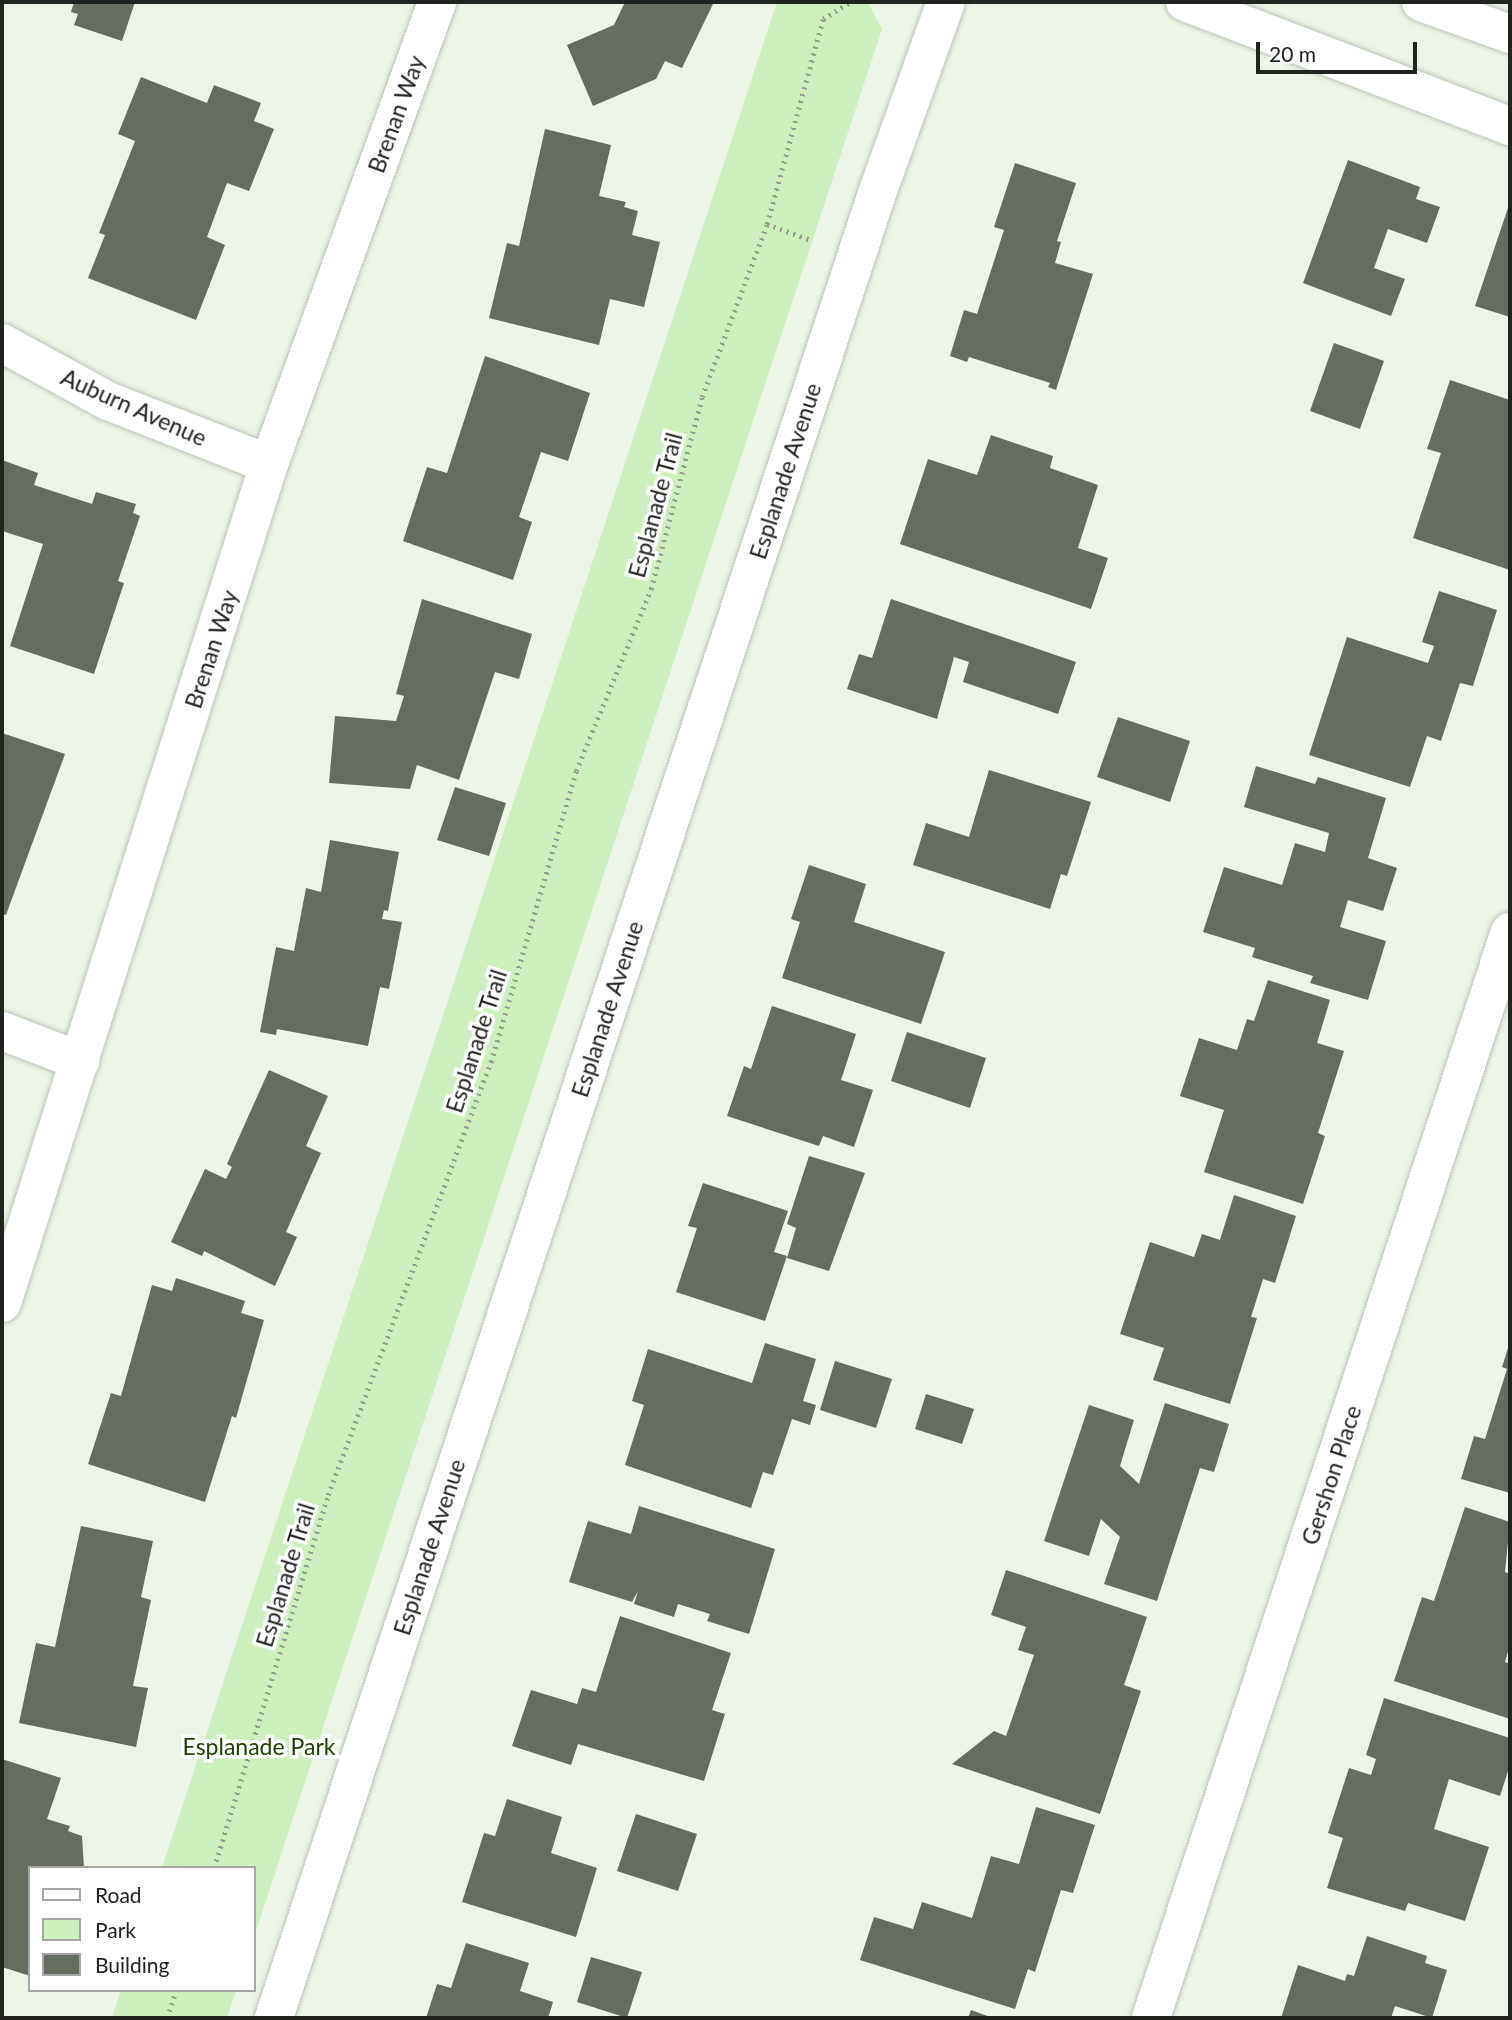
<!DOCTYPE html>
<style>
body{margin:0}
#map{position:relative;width:1512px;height:2020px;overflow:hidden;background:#ebf4e6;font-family:Lato,sans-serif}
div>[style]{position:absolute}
.green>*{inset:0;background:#ceeebe}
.building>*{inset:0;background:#656d61}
.path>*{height:4.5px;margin-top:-2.25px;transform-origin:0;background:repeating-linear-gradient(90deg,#989e94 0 2px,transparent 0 7px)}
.roads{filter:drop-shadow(0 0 2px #bbc4b7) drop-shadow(0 0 2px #bbc4b7)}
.street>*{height:38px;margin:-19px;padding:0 19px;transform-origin:19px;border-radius:19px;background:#fff}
.secondary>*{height:38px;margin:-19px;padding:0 19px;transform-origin:19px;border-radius:19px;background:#fff}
.primary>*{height:38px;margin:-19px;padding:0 19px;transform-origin:19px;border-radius:19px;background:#fff}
span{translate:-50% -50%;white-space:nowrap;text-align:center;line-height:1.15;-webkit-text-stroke:7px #fff;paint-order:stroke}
.street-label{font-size:23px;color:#20231e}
.park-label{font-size:23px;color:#1e4200}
.frame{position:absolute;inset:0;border:4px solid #20231e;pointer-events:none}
.legend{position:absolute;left:28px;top:1866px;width:228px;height:126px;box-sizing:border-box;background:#fff;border:2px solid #a6a7a5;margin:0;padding:9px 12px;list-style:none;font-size:21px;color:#20231e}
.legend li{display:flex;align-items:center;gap:14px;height:35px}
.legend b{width:35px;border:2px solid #a6a7a5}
.scale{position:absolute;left:1256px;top:42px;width:161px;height:32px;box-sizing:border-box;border:4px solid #20231e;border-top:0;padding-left:9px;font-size:21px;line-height:24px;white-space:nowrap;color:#20231e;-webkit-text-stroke:5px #fff;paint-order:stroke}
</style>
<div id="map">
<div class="green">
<i style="clip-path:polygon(777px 2px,868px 2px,882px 29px,254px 1937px,254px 1868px,162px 1868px)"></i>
<i style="clip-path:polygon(121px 1990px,236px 1990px,227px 2018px,112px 2018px)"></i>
</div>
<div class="building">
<i style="clip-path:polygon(74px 2px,135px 2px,122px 41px,74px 25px,78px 14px,71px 12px)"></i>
<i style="clip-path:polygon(625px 2px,714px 2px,682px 68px,665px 61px,656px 79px,593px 106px,567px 45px,614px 25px)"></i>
<i style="clip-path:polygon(141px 77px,207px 103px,214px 85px,261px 103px,254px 121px,274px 129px,249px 191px,227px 183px,207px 237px,225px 245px,196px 320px,88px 278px,105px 235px,99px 233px,135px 141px,118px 134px)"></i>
<i style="clip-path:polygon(545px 129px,611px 145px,599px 196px,626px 202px,624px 207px,638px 211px,632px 235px,660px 242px,644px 307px,610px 299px,599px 345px,489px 318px,507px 243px,519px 246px)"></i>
<i style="clip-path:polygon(1348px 160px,1420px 187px,1416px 199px,1440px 207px,1427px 243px,1388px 229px,1374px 268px,1405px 279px,1391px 316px,1303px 283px)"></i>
<i style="clip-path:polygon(1015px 163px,1076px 183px,1057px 241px,1061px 242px,1055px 263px,1093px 274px,1056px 390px,1048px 387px,1050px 383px,969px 357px,967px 362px,950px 356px,964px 310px,977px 314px,1004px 230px,994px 227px)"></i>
<i style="clip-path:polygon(1510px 202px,1510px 317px,1475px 306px)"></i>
<i style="clip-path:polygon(1334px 343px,1384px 361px,1360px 429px,1310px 411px)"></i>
<i style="clip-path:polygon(485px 356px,590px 393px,568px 461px,541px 452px,519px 517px,532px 522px,513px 580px,403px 541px,427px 467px,447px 473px)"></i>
<i style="clip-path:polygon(1450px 380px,1510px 400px,1510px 570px,1413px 538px,1441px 453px,1427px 449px)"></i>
<i style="clip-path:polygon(991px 435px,1053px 456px,1050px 468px,1098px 485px,1078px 548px,1108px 558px,1091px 609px,900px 544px,928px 459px,977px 475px)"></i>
<i style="clip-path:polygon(2px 460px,38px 473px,34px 485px,92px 504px,96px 492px,136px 504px,133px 513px,140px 516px,118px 581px,124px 583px,94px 674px,10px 646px,43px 544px,2px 531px)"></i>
<i style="clip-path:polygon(1439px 591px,1497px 610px,1473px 686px,1460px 683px,1441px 741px,1427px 736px,1410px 787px,1309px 755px,1347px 637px,1428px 663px,1434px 646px,1422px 642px)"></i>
<i style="clip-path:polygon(422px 599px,532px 634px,519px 679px,495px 672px,459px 780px,417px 765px,410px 789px,329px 783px,335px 716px,396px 721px,404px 696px,396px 694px)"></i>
<i style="clip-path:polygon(891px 599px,1076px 662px,1058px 714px,963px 682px,969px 662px,954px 657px,937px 719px,847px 689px,859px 654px,872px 658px)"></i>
<i style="clip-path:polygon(1118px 717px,1190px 741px,1170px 802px,1097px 777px)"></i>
<i style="clip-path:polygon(2px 733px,65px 754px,6px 915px,2px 914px)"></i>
<i style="clip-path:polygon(1256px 766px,1315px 784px,1318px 777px,1386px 798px,1368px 858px,1397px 868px,1383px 911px,1348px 900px,1340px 927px,1386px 941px,1368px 1000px,1310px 983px,1313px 976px,1252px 957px,1255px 948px,1203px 932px,1224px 867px,1282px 885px,1295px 843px,1325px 852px,1329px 833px,1244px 807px)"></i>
<i style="clip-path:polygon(989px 770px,1091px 802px,1067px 876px,1061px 874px,1050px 909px,913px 865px,926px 823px,969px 837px)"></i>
<i style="clip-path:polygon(455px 787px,506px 803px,489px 856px,437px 840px)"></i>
<i style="clip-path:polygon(330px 840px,399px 852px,388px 911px,384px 910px,382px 919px,402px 922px,389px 989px,380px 987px,368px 1046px,277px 1029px,276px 1035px,260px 1032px,276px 947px,294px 951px,306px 888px,321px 892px)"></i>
<i style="clip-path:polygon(809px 865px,866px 884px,854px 922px,945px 952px,921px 1024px,782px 978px,800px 922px,791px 919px)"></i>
<i style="clip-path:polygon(1268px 980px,1330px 1000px,1317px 1043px,1344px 1051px,1318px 1133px,1325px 1136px,1303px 1204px,1204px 1172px,1224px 1110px,1180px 1096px,1199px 1038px,1237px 1050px,1247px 1019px,1254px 1021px)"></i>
<i style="clip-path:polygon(772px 1006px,856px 1034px,841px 1080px,873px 1090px,854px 1147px,823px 1136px,819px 1146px,727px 1116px,744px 1066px,751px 1069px)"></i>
<i style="clip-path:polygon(907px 1032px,986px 1058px,970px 1108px,891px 1081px)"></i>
<i style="clip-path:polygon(269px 1070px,328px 1096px,306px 1146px,321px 1153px,286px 1232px,297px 1237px,275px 1286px,204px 1251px,202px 1256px,171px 1242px,205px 1169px,226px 1179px,232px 1167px,227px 1164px)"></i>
<i style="clip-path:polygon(809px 1156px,865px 1173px,829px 1271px,787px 1258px,796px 1228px,787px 1224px)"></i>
<i style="clip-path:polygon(703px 1183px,788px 1211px,774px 1252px,787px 1256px,765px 1321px,676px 1292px,697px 1228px,688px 1226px)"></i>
<i style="clip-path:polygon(1234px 1195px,1296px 1216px,1275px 1283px,1263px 1279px,1251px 1317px,1257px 1318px,1230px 1404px,1153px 1380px,1164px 1348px,1120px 1334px,1150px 1242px,1194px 1257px,1202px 1234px,1220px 1240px)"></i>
<i style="clip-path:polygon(176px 1278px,245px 1301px,241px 1313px,264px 1320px,236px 1418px,232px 1416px,205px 1502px,88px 1464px,111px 1393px,121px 1396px,152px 1285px,172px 1291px)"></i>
<i style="clip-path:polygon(1510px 1342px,1510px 1493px,1461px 1479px,1474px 1436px,1485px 1439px,1507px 1369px,1502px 1367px)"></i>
<i style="clip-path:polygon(765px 1343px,816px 1359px,803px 1401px,816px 1405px,810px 1425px,792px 1419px,773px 1475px,763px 1472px,751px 1508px,625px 1465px,644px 1405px,632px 1401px,648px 1349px,752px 1383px)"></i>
<i style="clip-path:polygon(835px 1361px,892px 1379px,876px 1428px,820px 1410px)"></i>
<i style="clip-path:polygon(926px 1394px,974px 1409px,962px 1444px,915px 1429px)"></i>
<i style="clip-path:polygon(1165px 1403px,1229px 1424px,1214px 1472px,1200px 1468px,1157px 1601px,1104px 1584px,1120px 1537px,1101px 1519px,1089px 1556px,1044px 1541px,1089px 1405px,1134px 1420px,1120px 1466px,1139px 1484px)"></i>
<i style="clip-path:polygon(639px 1506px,775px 1549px,749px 1634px,707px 1621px,710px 1614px,678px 1604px,674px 1617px,634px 1604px,638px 1591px,632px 1602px,569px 1582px,588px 1521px,631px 1534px)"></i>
<i style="clip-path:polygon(1465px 1507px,1510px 1522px,1505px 1572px,1510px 1574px,1510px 1645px,1505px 1662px,1510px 1664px,1510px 1719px,1394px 1681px,1422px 1597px,1434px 1601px)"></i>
<i style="clip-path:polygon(81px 1526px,153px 1541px,141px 1597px,151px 1600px,133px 1686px,148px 1688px,136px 1747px,19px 1723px,36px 1643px,55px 1647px)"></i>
<i style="clip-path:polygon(1006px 1570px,1147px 1617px,1124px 1685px,1141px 1691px,1100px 1814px,952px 1764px,994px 1731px,1006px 1736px,1034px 1655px,1018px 1650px,1026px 1627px,991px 1615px)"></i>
<i style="clip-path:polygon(620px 1616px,731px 1653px,712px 1710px,725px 1714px,704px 1781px,578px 1744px,571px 1765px,512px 1746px,531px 1690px,577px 1704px,582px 1688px,596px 1692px)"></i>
<i style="clip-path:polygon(1384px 1698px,1510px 1738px,1510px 1765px,1500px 1796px,1449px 1779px,1434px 1829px,1489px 1847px,1465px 1921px,1408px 1903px,1405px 1911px,1327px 1888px,1343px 1838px,1328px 1833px,1349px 1768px,1371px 1775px,1376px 1759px,1366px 1755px)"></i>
<i style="clip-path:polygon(2px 1759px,61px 1778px,47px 1819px,70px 1826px,68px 1831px,82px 1836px,84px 1868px,30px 1868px,30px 1976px,2px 1967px)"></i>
<i style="clip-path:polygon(507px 1799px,562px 1817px,551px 1853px,597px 1868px,576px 1937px,462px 1902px,484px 1833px,495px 1836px)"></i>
<i style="clip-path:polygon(1036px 1807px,1095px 1825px,1073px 1893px,1061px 1890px,1035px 1972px,1028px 1969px,1015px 2009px,860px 1960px,874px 1917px,913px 1929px,922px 1902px,972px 1918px,991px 1856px,1019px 1864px)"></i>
<i style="clip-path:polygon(636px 1814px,697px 1834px,678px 1891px,617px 1871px)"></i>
<i style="clip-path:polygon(1367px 1936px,1427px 1956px,1425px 1963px,1447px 1970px,1432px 2018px,1395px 2006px,1391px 2018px,1281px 2018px,1298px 1965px,1345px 1981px,1347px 1974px,1354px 1976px)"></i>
<i style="clip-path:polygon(466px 1943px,529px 1963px,520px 1991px,553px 2002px,548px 2018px,426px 2018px,437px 1984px,451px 1988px)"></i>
<i style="clip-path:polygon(591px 1957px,642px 1972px,627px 2018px,577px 2002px)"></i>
<i style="clip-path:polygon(971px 2010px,993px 2018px,968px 2018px)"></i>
</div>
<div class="path">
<i style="left:767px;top:224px;width:47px;rotate:20deg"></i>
<i style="left:214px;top:1868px;width:390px;rotate:-73deg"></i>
<i style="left:328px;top:1495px;width:463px;rotate:-69.4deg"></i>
<i style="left:491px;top:1062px;width:303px;rotate:-73.7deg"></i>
<i style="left:576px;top:771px;width:197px;rotate:-67.6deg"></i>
<i style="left:651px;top:589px;width:199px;rotate:-75.1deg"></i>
<i style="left:702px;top:397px;width:185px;rotate:-69.4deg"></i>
<i style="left:767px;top:224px;width:213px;rotate:-74.7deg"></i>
<i style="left:823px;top:19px;width:32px;rotate:-32deg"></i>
<i style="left:167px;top:2018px;width:29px;rotate:-72deg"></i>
</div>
<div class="roads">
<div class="street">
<i style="left:2px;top:343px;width:121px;rotate:28.7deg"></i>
<i style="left:108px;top:401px;width:173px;rotate:21.4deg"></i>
<i style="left:2px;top:1031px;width:84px;rotate:21deg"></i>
<i style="left:2px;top:1303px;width:880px;rotate:-72.35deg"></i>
<i style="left:269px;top:464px;width:492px;rotate:-70deg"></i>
<i style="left:1151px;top:2018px;width:1144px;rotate:-71.71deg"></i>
</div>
<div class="secondary">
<i style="left:274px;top:2018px;width:1927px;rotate:-71.71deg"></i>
<i style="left:879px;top:188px;width:198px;rotate:-70.2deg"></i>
</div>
<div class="primary">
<i style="left:1185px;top:2px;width:348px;rotate:20.9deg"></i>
<i style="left:1421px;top:2px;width:95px;rotate:19.8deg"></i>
</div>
</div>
<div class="street-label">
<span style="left:396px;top:114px;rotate:-70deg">Brenan Way</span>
<span style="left:134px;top:407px;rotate:24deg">Auburn Avenue</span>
<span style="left:785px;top:471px;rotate:-72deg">Esplanade Avenue</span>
<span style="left:655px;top:505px;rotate:-75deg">Esplanade Trail</span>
<span style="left:211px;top:649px;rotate:-72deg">Brenan Way</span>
<span style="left:607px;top:1009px;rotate:-72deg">Esplanade Avenue</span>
<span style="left:476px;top:1041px;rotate:-72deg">Esplanade Trail</span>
<span style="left:1331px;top:1475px;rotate:-72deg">Gershon Place</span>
<span style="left:429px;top:1547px;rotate:-72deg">Esplanade Avenue</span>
<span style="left:285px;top:1575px;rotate:-73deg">Esplanade Trail</span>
</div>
<div class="park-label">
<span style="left:259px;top:1746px">Esplanade Park</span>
</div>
<div class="frame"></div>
<ul class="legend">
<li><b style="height:9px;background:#fff"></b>Road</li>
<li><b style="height:19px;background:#ceeebe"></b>Park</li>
<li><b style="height:19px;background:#656d61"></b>Building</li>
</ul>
<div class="scale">20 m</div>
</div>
